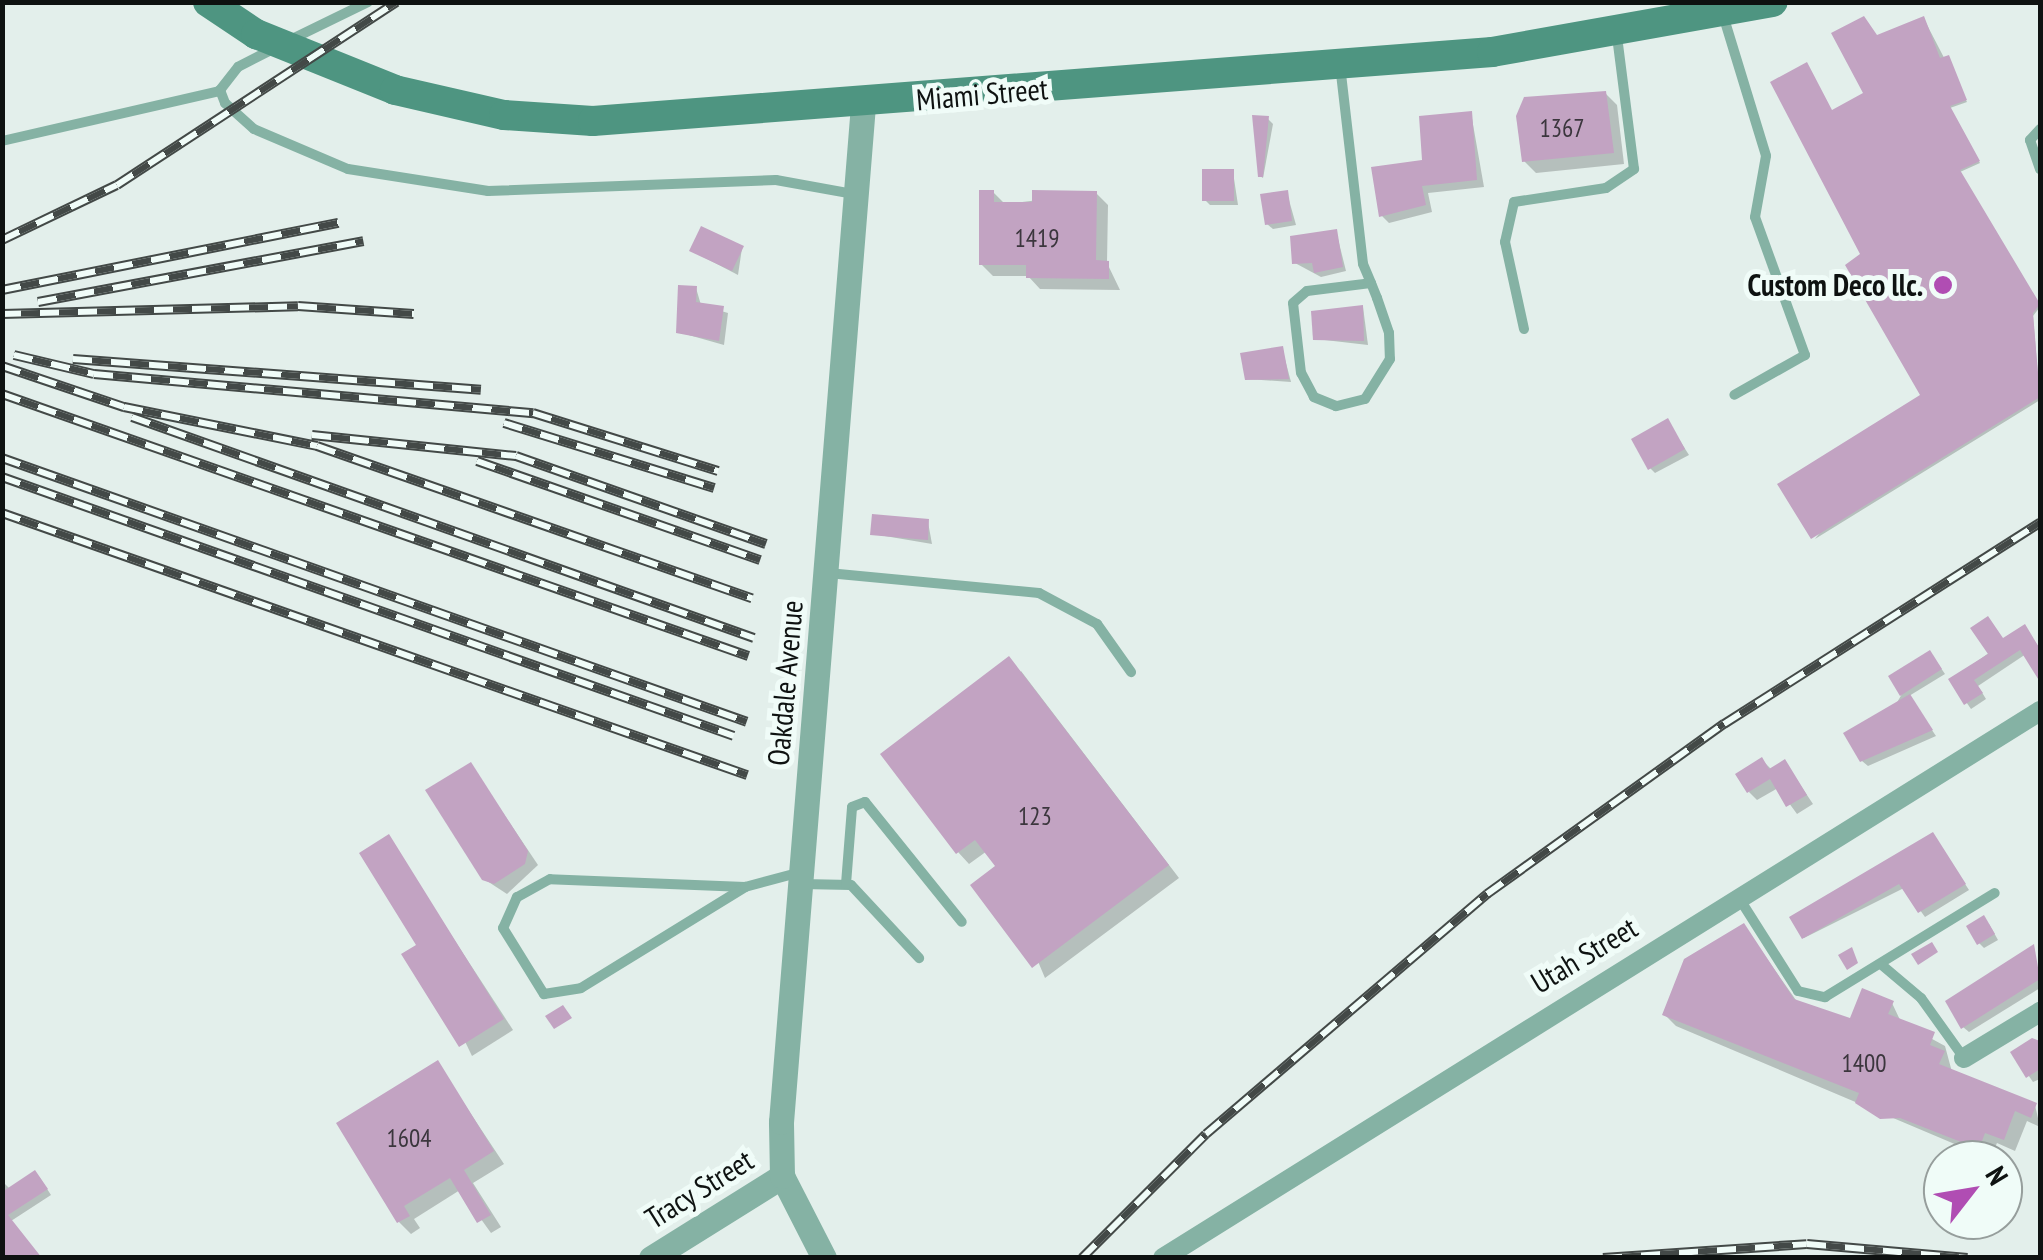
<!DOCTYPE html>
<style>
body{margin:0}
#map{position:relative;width:2043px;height:1260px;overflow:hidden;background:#e3efeb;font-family:"PT Sans Narrow",sans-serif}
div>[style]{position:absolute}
.shadow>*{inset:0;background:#0003}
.building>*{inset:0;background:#c2a3c2}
.service>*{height:10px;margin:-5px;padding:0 5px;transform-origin:5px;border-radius:5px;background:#85b2a4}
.minor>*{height:20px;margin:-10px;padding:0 10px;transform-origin:10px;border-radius:10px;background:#85b2a4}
.tertiary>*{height:25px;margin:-12.5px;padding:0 12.5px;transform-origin:12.5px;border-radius:12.5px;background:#85b2a4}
.secondary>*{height:30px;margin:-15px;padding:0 15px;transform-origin:15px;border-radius:15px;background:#4e9581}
.rail>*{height:10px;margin-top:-5px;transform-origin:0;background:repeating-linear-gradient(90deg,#f0fcf8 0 19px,#434947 0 38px);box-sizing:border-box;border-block:2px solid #434947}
.dots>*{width:28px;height:28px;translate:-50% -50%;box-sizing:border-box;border:5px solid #f0fcf8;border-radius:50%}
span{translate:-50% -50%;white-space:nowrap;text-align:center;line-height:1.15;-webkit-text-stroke:10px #f0fcf8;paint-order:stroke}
.number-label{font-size:25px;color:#3b363d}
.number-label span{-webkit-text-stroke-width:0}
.street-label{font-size:30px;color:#0e1211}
.poi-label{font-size:30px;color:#0e1211;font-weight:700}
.right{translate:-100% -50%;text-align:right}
.frame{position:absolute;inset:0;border:5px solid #0e1211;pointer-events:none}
.north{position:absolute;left:1923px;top:1140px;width:100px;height:100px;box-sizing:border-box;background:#f0fcf8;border:2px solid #969e9c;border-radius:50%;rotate:59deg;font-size:28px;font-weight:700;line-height:40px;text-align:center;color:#0e1211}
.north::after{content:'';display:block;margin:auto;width:35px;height:45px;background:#b04db3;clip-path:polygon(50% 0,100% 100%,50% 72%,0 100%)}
</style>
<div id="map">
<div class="shadow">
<i style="clip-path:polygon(1925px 21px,1967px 102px,1950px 108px,1980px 163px,1960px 172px,2040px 307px,2033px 316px,2040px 400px,1815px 539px,1923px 396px,1863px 255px,1832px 113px,1867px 94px,1877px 38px)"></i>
<i style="clip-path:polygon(1605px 93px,1617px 105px,1624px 164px,1536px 173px,1524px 161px)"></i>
<i style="clip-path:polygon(1471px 113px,1484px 187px,1428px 193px,1432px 212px,1389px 223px,1382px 216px)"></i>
<i style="clip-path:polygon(1268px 119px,1273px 124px,1263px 178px,1260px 176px)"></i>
<i style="clip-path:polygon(1233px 172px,1238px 205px,1210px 205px,1205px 200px)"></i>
<i style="clip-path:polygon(993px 192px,1005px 204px,1096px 193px,1108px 205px,1107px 263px,1120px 290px,1040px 289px,1028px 276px,993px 276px,981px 264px)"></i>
<i style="clip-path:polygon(1287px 193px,1296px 225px,1273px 229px,1267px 224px)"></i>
<i style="clip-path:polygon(1336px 231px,1346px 271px,1321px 277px,1295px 263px)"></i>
<i style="clip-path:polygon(742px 248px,738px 275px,692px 251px)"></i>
<i style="clip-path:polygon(696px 288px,701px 305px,728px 313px,724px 345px,678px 332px)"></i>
<i style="clip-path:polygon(1363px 307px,1368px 345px,1316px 339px)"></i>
<i style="clip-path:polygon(1282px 348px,1291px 382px,1247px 379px)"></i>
<i style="clip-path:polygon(1668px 422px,1689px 455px,1655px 473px,1650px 468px)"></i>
<i style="clip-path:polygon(928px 522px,932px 544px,873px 534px)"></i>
<i style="clip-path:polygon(2025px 627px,2040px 649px,2040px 671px,2026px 654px,1978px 686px,1986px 699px,1971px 709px,1951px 680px)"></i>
<i style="clip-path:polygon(1934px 658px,1945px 674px,1909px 696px,1936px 736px,1868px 766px,1862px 761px,1902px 694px)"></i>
<i style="clip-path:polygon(1021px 671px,1179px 878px,1045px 978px,998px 867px,987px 851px,969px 864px,958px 852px)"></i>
<i style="clip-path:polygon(1762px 760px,1772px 770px,1785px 762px,1813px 804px,1797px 814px,1778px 788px,1757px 800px,1749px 792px)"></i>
<i style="clip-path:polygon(471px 765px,538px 865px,507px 894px,484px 879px)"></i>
<i style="clip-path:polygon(1933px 835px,1969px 890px,1925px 917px,1904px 888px,1804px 938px,1792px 918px)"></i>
<i style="clip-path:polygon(388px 838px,513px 1030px,472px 1056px,419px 946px)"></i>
<i style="clip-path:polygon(1989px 924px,1998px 940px,1984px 948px,1979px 943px)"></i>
<i style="clip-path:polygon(1744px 926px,1798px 1003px,1852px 1022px,1892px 1003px,1901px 1022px,1945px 1046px,1952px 1072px,2035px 1105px,2040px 1127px,2027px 1121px,2015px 1151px,1997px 1143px,1990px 1159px,1676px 1026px,1665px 1015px)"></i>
<i style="clip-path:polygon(2033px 948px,2040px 988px,1969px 1032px,1963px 1027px)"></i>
<i style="clip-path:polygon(2040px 1041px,2040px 1079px,2033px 1082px,2013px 1053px)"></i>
<i style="clip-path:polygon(438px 1064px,504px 1164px,473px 1183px,501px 1227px,491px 1233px,460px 1190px,414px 1219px,420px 1228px,411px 1234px,399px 1222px)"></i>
<i style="clip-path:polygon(40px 1178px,51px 1195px,11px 1221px,2px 1258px,2px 1181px,10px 1189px)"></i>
</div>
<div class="building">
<i style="clip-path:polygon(1864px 16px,1877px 35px,1924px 16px,1940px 58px,1949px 55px,1967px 100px,1950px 106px,1980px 161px,1960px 170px,2040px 304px,2033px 313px,2040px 397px,1811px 539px,1777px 484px,1920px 395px,1845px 265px,1860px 254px,1770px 82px,1807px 62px,1832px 110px,1863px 93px,1831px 33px)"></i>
<i style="clip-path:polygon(1606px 91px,1614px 153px,1522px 162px,1516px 116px,1524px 97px)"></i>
<i style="clip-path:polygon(1472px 111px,1477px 180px,1422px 186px,1426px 205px,1379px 217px,1371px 167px,1422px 160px,1419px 116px)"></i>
<i style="clip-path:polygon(1252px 115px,1269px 116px,1263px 177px,1258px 177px)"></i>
<i style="clip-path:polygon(1202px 169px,1234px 169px,1234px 201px,1202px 201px)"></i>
<i style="clip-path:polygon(979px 190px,994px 190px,994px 202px,1032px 202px,1032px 190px,1097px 191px,1096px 260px,1109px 261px,1109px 279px,1026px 278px,1026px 265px,979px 265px)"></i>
<i style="clip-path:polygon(1288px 190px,1292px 221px,1265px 225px,1260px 194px)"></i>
<i style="clip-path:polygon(701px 226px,744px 246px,732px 271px,689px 251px)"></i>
<i style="clip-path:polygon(1337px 229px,1343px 267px,1314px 273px,1312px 263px,1292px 264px,1290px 236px)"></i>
<i style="clip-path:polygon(678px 285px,697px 286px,696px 302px,724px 306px,719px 341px,676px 333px)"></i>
<i style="clip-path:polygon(1363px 305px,1364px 341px,1313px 340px,1311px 311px)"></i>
<i style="clip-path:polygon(1283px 346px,1289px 379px,1245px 380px,1240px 353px)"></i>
<i style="clip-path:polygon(1668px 418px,1685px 449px,1648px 470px,1631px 439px)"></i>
<i style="clip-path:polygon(872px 514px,929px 519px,928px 540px,870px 535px)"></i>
<i style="clip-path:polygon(1988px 616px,2003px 638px,2025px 624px,2040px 649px,2040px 682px,2020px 650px,1974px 680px,1983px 693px,1964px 705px,1948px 679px,1988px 654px,1970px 628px)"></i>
<i style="clip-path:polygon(1930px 650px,1942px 669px,1900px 696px,1888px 676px)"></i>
<i style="clip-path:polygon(1009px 656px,1169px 865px,1032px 968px,970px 885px,995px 866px,975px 840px,956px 854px,880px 754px)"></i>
<i style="clip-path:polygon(1910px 694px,1933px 730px,1860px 762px,1843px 733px)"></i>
<i style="clip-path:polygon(1762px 757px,1769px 769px,1785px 759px,1807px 795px,1786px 807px,1770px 779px,1747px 793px,1735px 774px)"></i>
<i style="clip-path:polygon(471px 762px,528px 851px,525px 864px,494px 884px,482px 880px,425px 790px)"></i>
<i style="clip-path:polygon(1933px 832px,1966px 884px,1918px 913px,1899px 884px,1802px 939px,1789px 917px)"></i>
<i style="clip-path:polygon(389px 834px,504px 1019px,459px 1047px,401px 954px,416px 945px,359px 853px)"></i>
<i style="clip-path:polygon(1984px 915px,1995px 934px,1977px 945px,1966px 926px)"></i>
<i style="clip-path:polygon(1744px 923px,1794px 999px,1850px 1018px,1862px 988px,1894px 1001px,1888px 1014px,1935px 1032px,1930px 1045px,1945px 1051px,1939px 1064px,2037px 1103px,2031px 1118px,2015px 1111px,2004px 1140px,1985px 1133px,1979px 1149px,1900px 1118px,1880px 1119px,1855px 1103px,1859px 1093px,1662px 1015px,1684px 959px)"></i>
<i style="clip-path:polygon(1932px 942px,1938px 952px,1918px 965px,1911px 954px)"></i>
<i style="clip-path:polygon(2034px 944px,2040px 979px,1961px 1029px,1945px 1001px)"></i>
<i style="clip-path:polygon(1852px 947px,1858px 963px,1847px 970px,1838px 955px)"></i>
<i style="clip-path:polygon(563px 1005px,572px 1018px,554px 1029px,545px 1016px)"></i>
<i style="clip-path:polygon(2032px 1038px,2040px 1041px,2040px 1069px,2026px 1078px,2010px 1052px)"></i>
<i style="clip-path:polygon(438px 1060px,494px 1151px,464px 1170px,491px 1215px,477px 1223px,450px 1178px,404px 1206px,410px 1216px,397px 1223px,336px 1123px)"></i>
<i style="clip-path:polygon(35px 1170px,48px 1189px,8px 1215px,42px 1258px,2px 1258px,2px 1192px)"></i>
</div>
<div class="service">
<i style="left:1723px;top:15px;width:147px;rotate:73deg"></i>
<i style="left:1766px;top:156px;width:62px;rotate:100.2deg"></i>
<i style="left:1755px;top:217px;width:147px;rotate:70.1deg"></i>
<i style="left:1805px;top:355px;width:81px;rotate:150.6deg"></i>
<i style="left:288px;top:41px;width:89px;rotate:-26deg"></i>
<i style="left:273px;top:49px;width:39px;rotate:153deg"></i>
<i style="left:238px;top:67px;width:29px;rotate:128deg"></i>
<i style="left:220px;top:90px;width:14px;rotate:69deg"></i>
<i style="left:225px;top:103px;width:39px;rotate:42deg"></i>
<i style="left:254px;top:129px;width:102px;rotate:23.1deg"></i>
<i style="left:348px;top:169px;width:142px;rotate:8.9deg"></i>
<i style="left:488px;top:191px;width:288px;rotate:-2.2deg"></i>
<i style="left:776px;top:180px;width:78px;rotate:10.3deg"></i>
<i style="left:1340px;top:65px;width:200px;rotate:83.4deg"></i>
<i style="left:1363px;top:264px;width:21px;rotate:67deg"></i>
<i style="left:1371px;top:283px;width:16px;rotate:68deg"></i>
<i style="left:1377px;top:298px;width:37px;rotate:71deg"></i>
<i style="left:1389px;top:333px;width:26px;rotate:88deg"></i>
<i style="left:1390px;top:359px;width:47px;rotate:122deg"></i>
<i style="left:1365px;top:399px;width:30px;rotate:166deg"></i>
<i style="left:1336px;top:406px;width:24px;rotate:-158deg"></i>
<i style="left:1314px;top:397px;width:27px;rotate:-118deg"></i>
<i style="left:1301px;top:373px;width:70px;rotate:-96.5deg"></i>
<i style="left:1293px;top:303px;width:18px;rotate:-41deg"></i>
<i style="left:1307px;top:291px;width:64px;rotate:-7.1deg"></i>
<i style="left:2040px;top:129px;width:15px;rotate:132deg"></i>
<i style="left:2030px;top:140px;width:31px;rotate:71deg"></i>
<i style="left:2px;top:141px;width:224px;rotate:-12.9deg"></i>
<i style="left:1524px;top:329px;width:89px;rotate:-102.3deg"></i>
<i style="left:1505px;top:242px;width:41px;rotate:-77.3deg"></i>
<i style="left:1514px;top:202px;width:93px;rotate:-8.7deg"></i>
<i style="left:1606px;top:188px;width:34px;rotate:-34deg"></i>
<i style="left:1634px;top:169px;width:134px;rotate:-97.3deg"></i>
<i style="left:828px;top:573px;width:212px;rotate:5.4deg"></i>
<i style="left:1039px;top:593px;width:66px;rotate:28.1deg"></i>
<i style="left:1097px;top:624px;width:59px;rotate:54.7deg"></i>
<i style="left:802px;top:884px;width:49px;rotate:1.2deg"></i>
<i style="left:851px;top:885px;width:100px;rotate:47deg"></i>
<i style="left:846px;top:884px;width:77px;rotate:-85.5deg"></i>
<i style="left:852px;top:807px;width:14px;rotate:-21deg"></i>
<i style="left:865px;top:802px;width:154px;rotate:51.1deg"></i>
<i style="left:745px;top:887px;width:195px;rotate:-177.7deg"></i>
<i style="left:550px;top:879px;width:38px;rotate:151deg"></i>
<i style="left:517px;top:897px;width:34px;rotate:114deg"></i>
<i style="left:503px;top:928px;width:78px;rotate:58.2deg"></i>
<i style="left:544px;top:994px;width:37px;rotate:-9deg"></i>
<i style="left:581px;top:988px;width:193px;rotate:-31.6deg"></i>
<i style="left:745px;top:887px;width:58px;rotate:-15deg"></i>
<i style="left:1739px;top:898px;width:110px;rotate:57.6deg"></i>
<i style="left:1798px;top:991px;width:28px;rotate:13deg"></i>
<i style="left:1825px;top:997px;width:199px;rotate:-31.5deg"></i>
<i style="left:1883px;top:966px;width:50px;rotate:40.1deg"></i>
<i style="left:1921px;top:998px;width:74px;rotate:54.4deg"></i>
</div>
<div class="minor">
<i style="left:1964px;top:1058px;width:89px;rotate:-31.2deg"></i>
<i style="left:1163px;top:1258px;width:1034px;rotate:-31.95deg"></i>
</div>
<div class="tertiary">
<i style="left:651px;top:1258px;width:155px;rotate:-32deg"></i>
<i style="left:824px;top:1258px;width:92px;rotate:-117.1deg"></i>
<i style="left:782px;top:1176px;width:54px;rotate:-91.1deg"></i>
<i style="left:781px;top:1122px;width:1021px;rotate:-85.39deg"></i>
</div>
<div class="secondary">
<i style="left:208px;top:2px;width:58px;rotate:33.7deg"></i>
<i style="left:256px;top:34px;width:150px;rotate:21.9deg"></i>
<i style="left:395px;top:90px;width:112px;rotate:12.9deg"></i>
<i style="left:504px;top:115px;width:89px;rotate:3.9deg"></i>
<i style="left:593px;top:121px;width:902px;rotate:-4.39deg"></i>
<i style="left:1492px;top:52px;width:285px;rotate:-10.1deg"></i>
</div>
<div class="rail">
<i style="left:2px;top:240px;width:127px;rotate:-25.6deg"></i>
<i style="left:117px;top:185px;width:334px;rotate:-33.2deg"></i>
<i style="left:2px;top:290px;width:343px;rotate:-11.3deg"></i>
<i style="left:38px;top:302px;width:331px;rotate:-10.6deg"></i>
<i style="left:2px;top:314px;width:296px;rotate:-1.5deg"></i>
<i style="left:298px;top:306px;width:116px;rotate:3.9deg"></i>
<i style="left:14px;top:355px;width:82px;rotate:13.4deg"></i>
<i style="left:94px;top:374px;width:441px;rotate:5.1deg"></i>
<i style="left:533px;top:413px;width:194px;rotate:17.4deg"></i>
<i style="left:73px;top:359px;width:409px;rotate:4.3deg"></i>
<i style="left:2px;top:366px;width:129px;rotate:18.6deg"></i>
<i style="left:124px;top:407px;width:197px;rotate:11.4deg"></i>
<i style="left:317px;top:446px;width:461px;rotate:19.3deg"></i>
<i style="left:2px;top:394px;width:791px;rotate:19.35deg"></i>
<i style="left:132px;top:417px;width:660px;rotate:19.56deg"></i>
<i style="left:504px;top:423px;width:220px;rotate:17.2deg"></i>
<i style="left:312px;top:435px;width:205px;rotate:5.9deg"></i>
<i style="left:516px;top:456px;width:265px;rotate:19.4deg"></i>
<i style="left:2px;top:458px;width:790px;rotate:19.51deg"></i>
<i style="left:477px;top:461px;width:300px;rotate:19.3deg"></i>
<i style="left:2px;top:477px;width:776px;rotate:19.49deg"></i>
<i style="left:2px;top:513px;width:790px;rotate:19.38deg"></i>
<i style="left:1082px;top:1258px;width:175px;rotate:-45deg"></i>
<i style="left:1206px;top:1134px;width:370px;rotate:-40.5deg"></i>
<i style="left:1487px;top:894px;width:292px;rotate:-35.7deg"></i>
<i style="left:1724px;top:724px;width:375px;rotate:-32.5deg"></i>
<i style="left:1603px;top:1258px;width:204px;rotate:-3.9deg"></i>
<i style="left:1807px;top:1244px;width:161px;rotate:5deg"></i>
</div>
<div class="dots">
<i style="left:1943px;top:285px;background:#b04db3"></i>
</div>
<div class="number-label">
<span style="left:1562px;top:128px">1367</span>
<span style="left:1037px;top:238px">1419</span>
<span style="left:1035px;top:816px">123</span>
<span style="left:1864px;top:1063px">1400</span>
<span style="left:409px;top:1138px">1604</span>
</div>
<div class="street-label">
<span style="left:982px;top:94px;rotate:-5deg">Miami Street</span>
<span style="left:785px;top:683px;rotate:-85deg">Oakdale Avenue</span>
<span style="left:1584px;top:955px;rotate:-31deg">Utah Street</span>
<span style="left:699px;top:1189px;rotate:-32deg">Tracy Street</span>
</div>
<div class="poi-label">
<span class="right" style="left:1923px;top:285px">Custom Deco llc.</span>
</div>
<div class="frame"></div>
<div class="north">N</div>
</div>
